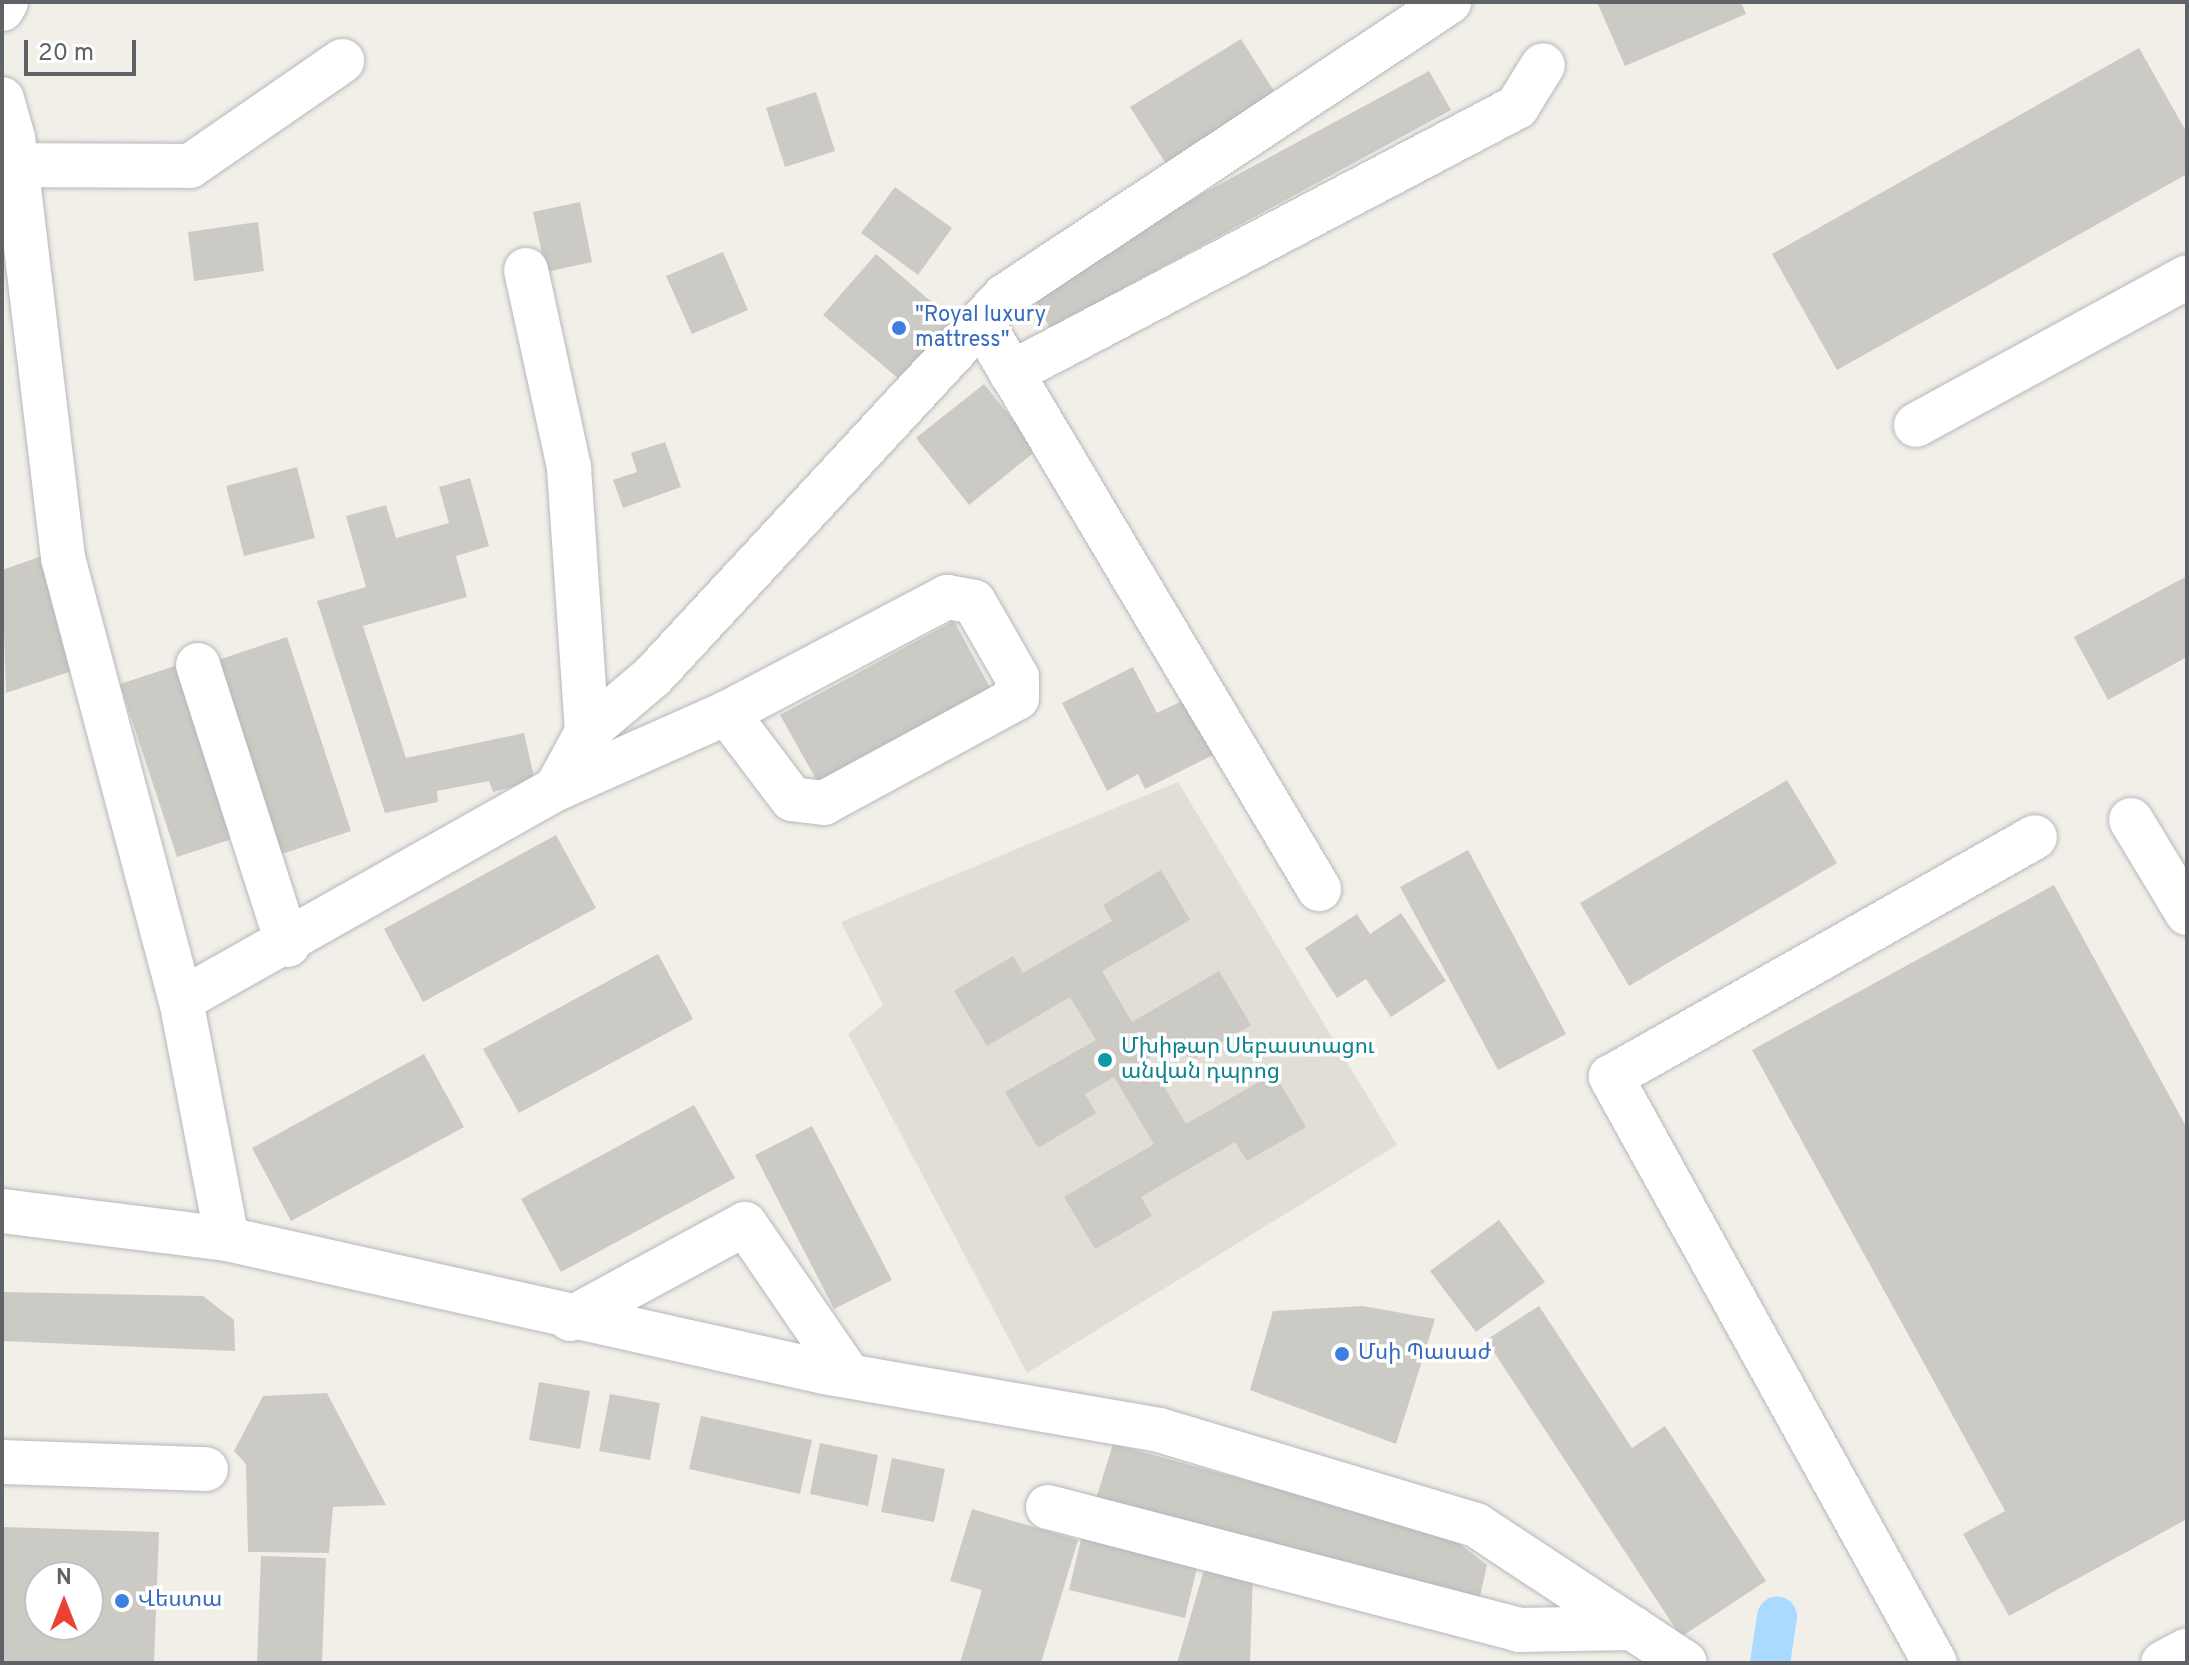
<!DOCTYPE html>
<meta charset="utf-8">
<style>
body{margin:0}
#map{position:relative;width:2189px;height:1665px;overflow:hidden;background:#f1efe8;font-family:Overpass,"Noto Sans Armenian",sans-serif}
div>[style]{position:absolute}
.education>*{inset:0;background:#e1ded6}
.canal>*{height:40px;margin:-20px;padding:0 20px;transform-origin:20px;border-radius:20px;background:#aadaff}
.building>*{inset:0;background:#cccac5}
.roads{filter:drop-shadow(0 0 2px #b5b8bc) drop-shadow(0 0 2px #b5b8bc)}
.minor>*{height:44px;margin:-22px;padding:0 22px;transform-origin:22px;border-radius:22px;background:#fff}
.dots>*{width:22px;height:22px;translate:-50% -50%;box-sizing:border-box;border:4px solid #fff;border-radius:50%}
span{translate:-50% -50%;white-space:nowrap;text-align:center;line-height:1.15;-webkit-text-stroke:7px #fff;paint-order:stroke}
.shop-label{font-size:22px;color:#366cbe}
.left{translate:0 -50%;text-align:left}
.culture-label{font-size:22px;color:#0d838f}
.frame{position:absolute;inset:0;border:4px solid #5f6368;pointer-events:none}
.north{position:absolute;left:24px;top:1561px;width:80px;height:80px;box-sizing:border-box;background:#fff;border:2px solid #bfc1c3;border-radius:50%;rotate:0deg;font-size:22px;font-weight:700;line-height:32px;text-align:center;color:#5f6368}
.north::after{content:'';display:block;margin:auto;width:28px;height:36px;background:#ea4335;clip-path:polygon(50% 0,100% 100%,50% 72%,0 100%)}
.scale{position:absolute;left:24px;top:40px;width:112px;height:36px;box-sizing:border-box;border:4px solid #5f6368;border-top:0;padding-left:10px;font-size:24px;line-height:28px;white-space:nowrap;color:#5f6368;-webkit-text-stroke:6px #fff;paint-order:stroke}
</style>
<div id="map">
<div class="education">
<i style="clip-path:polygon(1178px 782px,1397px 1145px,1027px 1373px,848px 1034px,883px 1005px,841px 922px)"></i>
</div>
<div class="canal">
<i style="left:1770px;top:1663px;width:47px;rotate:-81.3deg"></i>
</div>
<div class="building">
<i style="clip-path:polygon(1597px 2px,1741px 2px,1746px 14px,1625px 66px)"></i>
<i style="clip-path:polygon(1241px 39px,1279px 99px,1168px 167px,1130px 107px)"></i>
<i style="clip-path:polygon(2139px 48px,2187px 133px,2187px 174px,1837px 370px,1772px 254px)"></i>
<i style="clip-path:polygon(1429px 71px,1451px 110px,1050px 328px,1028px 288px)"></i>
<i style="clip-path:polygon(816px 92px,835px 151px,785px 167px,766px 108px)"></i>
<i style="clip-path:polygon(895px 187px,952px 228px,918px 275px,861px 233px)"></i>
<i style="clip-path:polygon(580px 202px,592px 262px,546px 272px,533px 212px)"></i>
<i style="clip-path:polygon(258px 222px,264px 271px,194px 281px,188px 232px)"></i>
<i style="clip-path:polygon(723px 252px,748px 310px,692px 334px,666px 276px)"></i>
<i style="clip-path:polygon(876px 254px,957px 324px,905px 384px,823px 315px)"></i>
<i style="clip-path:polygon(984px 384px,1037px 450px,969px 505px,916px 438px)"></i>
<i style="clip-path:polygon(665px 442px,681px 487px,623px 508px,613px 480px,637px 472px,631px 453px)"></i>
<i style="clip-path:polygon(297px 467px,315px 538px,244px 556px,226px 486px)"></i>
<i style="clip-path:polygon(470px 478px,489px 546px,456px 556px,467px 597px,363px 626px,406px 758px,524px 733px,535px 781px,493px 792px,489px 781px,437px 791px,438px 802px,385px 813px,317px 601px,366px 587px,346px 516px,386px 505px,396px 538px,449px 523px,439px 487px)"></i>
<i style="clip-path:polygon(45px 555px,84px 667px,6px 693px,2px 570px)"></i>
<i style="clip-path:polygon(2187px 576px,2187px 657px,2108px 700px,2074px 637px)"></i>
<i style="clip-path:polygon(954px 621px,993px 693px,821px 788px,780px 715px)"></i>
<i style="clip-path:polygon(287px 637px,351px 831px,282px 854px,218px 660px)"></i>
<i style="clip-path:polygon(181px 664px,238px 837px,177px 857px,120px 684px)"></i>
<i style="clip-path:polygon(1133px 667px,1157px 713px,1184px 700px,1213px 755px,1145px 789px,1138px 774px,1107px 791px,1062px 703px)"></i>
<i style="clip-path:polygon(1787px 780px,1837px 863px,1629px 986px,1580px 903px)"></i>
<i style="clip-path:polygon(556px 835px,596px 908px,423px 1002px,384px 929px)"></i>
<i style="clip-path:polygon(1468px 850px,1566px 1034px,1498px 1070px,1400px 887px)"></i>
<i style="clip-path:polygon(1161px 870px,1190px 920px,1102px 971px,1132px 1022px,1219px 971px,1251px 1025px,1190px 1061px,1179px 1041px,1148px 1059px,1186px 1124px,1274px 1073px,1306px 1127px,1247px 1161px,1235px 1142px,1141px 1197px,1152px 1216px,1095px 1249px,1064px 1197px,1154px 1144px,1114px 1077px,1085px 1094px,1096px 1113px,1038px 1148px,1005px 1092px,1096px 1040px,1070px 997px,987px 1046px,954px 991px,1013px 956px,1023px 973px,1112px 921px,1103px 905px)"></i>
<i style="clip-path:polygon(2054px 885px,2187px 1128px,2187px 1519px,2009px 1616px,1963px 1534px,2005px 1511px,1752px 1050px)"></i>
<i style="clip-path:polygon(1401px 913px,1446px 981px,1391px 1017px,1366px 979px,1337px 998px,1305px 948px,1357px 914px,1370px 934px)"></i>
<i style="clip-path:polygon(658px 954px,693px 1019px,519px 1113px,483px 1049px)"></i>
<i style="clip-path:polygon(424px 1054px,464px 1127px,291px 1221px,252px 1148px)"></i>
<i style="clip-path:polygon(694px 1105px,735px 1178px,561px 1272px,521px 1199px)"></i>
<i style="clip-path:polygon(812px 1126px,892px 1280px,834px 1309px,755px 1155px)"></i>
<i style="clip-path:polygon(1499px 1220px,1545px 1282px,1476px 1332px,1430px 1271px)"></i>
<i style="clip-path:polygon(2px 1292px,203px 1296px,234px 1320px,235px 1351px,2px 1341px)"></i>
<i style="clip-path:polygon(1363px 1306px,1435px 1319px,1396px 1444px,1250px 1390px,1273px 1311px)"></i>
<i style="clip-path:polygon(1539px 1306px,1632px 1448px,1665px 1426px,1766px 1581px,1681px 1637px,1486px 1340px)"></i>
<i style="clip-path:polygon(539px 1382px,590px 1391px,580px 1449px,529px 1440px)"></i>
<i style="clip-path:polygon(327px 1393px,386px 1505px,333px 1507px,329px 1553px,248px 1552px,246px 1464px,234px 1451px,263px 1396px)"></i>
<i style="clip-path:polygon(610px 1394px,660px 1403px,650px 1460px,599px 1451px)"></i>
<i style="clip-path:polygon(701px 1416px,812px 1440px,800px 1494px,689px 1469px)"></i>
<i style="clip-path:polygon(820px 1443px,878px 1455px,868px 1506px,810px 1494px)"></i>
<i style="clip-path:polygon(1113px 1444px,1448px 1535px,1487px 1565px,1478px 1605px,1094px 1505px)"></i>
<i style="clip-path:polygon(892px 1458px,945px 1469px,934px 1522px,881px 1512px)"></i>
<i style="clip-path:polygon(972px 1509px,1078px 1540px,1041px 1663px,960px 1663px,982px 1590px,950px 1581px)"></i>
<i style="clip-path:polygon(evenodd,2px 1527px,159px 1532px,154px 1663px,2px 1663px,2px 1527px,40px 1577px,88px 1577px,88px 1625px,40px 1625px,40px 1577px)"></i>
<i style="clip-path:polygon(1084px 1527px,1200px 1555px,1185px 1618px,1069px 1590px)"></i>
<i style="clip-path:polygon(261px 1556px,326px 1558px,322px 1663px,257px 1663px)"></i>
<i style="clip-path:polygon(1206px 1563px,1253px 1573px,1250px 1663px,1177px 1663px)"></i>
</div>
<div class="roads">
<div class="minor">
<i style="left:2px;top:9px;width:8px;rotate:-60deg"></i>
<i style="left:2px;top:99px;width:41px;rotate:74.2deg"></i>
<i style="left:13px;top:138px;width:423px;rotate:83.2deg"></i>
<i style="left:63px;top:558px;width:457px;rotate:75.1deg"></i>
<i style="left:181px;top:1000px;width:243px;rotate:79.1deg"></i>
<i style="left:16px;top:165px;width:174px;rotate:0.3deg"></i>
<i style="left:190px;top:166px;width:185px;rotate:-34.6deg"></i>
<i style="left:526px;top:270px;width:203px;rotate:77.7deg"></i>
<i style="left:569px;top:468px;width:265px;rotate:86.1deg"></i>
<i style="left:982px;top:323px;width:659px;rotate:59.23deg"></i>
<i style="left:1011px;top:373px;width:572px;rotate:-27.73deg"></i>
<i style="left:1517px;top:107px;width:49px;rotate:-58.2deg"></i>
<i style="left:1916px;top:425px;width:309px;rotate:-28.6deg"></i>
<i style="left:198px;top:665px;width:294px;rotate:72.2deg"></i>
<i style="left:556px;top:789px;width:187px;rotate:-24deg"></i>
<i style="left:727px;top:713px;width:249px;rotate:-27.8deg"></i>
<i style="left:947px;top:597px;width:27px;rotate:10deg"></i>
<i style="left:974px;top:602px;width:86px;rotate:60.2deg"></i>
<i style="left:1017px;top:677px;width:21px;rotate:90deg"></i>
<i style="left:1017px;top:698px;width:220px;rotate:151.5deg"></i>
<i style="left:824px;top:803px;width:32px;rotate:-173deg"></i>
<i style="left:792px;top:799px;width:108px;rotate:-127.1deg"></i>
<i style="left:2131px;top:820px;width:109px;rotate:58.9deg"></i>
<i style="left:181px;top:1000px;width:430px;rotate:-29.4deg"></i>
<i style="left:556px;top:789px;width:65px;rotate:-61.5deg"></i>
<i style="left:587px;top:732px;width:87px;rotate:-40.3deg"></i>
<i style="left:653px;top:676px;width:518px;rotate:-47.19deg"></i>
<i style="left:1005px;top:296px;width:533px;rotate:-33.51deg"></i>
<i style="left:2px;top:1211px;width:227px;rotate:7.1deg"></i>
<i style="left:227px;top:1239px;width:612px;rotate:12.56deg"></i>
<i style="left:824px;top:1372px;width:340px;rotate:9.8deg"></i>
<i style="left:1159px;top:1430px;width:331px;rotate:16.7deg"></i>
<i style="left:1476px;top:1525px;width:250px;rotate:33.4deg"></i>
<i style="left:570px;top:1319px;width:199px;rotate:-28.5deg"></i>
<i style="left:745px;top:1224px;width:184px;rotate:55.6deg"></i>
<i style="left:2px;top:1462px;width:204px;rotate:2deg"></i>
<i style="left:1048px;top:1507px;width:487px;rotate:14.6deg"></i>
<i style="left:1519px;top:1630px;width:114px;rotate:-1deg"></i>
<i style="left:1935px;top:1663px;width:670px;rotate:-118.94deg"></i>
<i style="left:1611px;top:1077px;width:487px;rotate:-29.5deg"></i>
<i style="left:2163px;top:1663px;width:27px;rotate:-28deg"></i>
</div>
</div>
<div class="dots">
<i style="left:899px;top:328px;background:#3f7fe0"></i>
<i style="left:1105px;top:1060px;background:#0f9aa8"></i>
<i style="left:1342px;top:1354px;background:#3f7fe0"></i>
<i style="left:122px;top:1601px;background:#3f7fe0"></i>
</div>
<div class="shop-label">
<span class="left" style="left:915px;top:328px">"Royal luxury<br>mattress"</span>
<span class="left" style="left:1358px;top:1354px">Մսի Պասաժ</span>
<span class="left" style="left:138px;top:1601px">Վեստա</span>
</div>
<div class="culture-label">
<span class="left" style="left:1121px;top:1060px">Մխիթար Սեբաստացու<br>անվան դպրոց</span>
</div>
<div class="frame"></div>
<div class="north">N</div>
<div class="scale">20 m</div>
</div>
